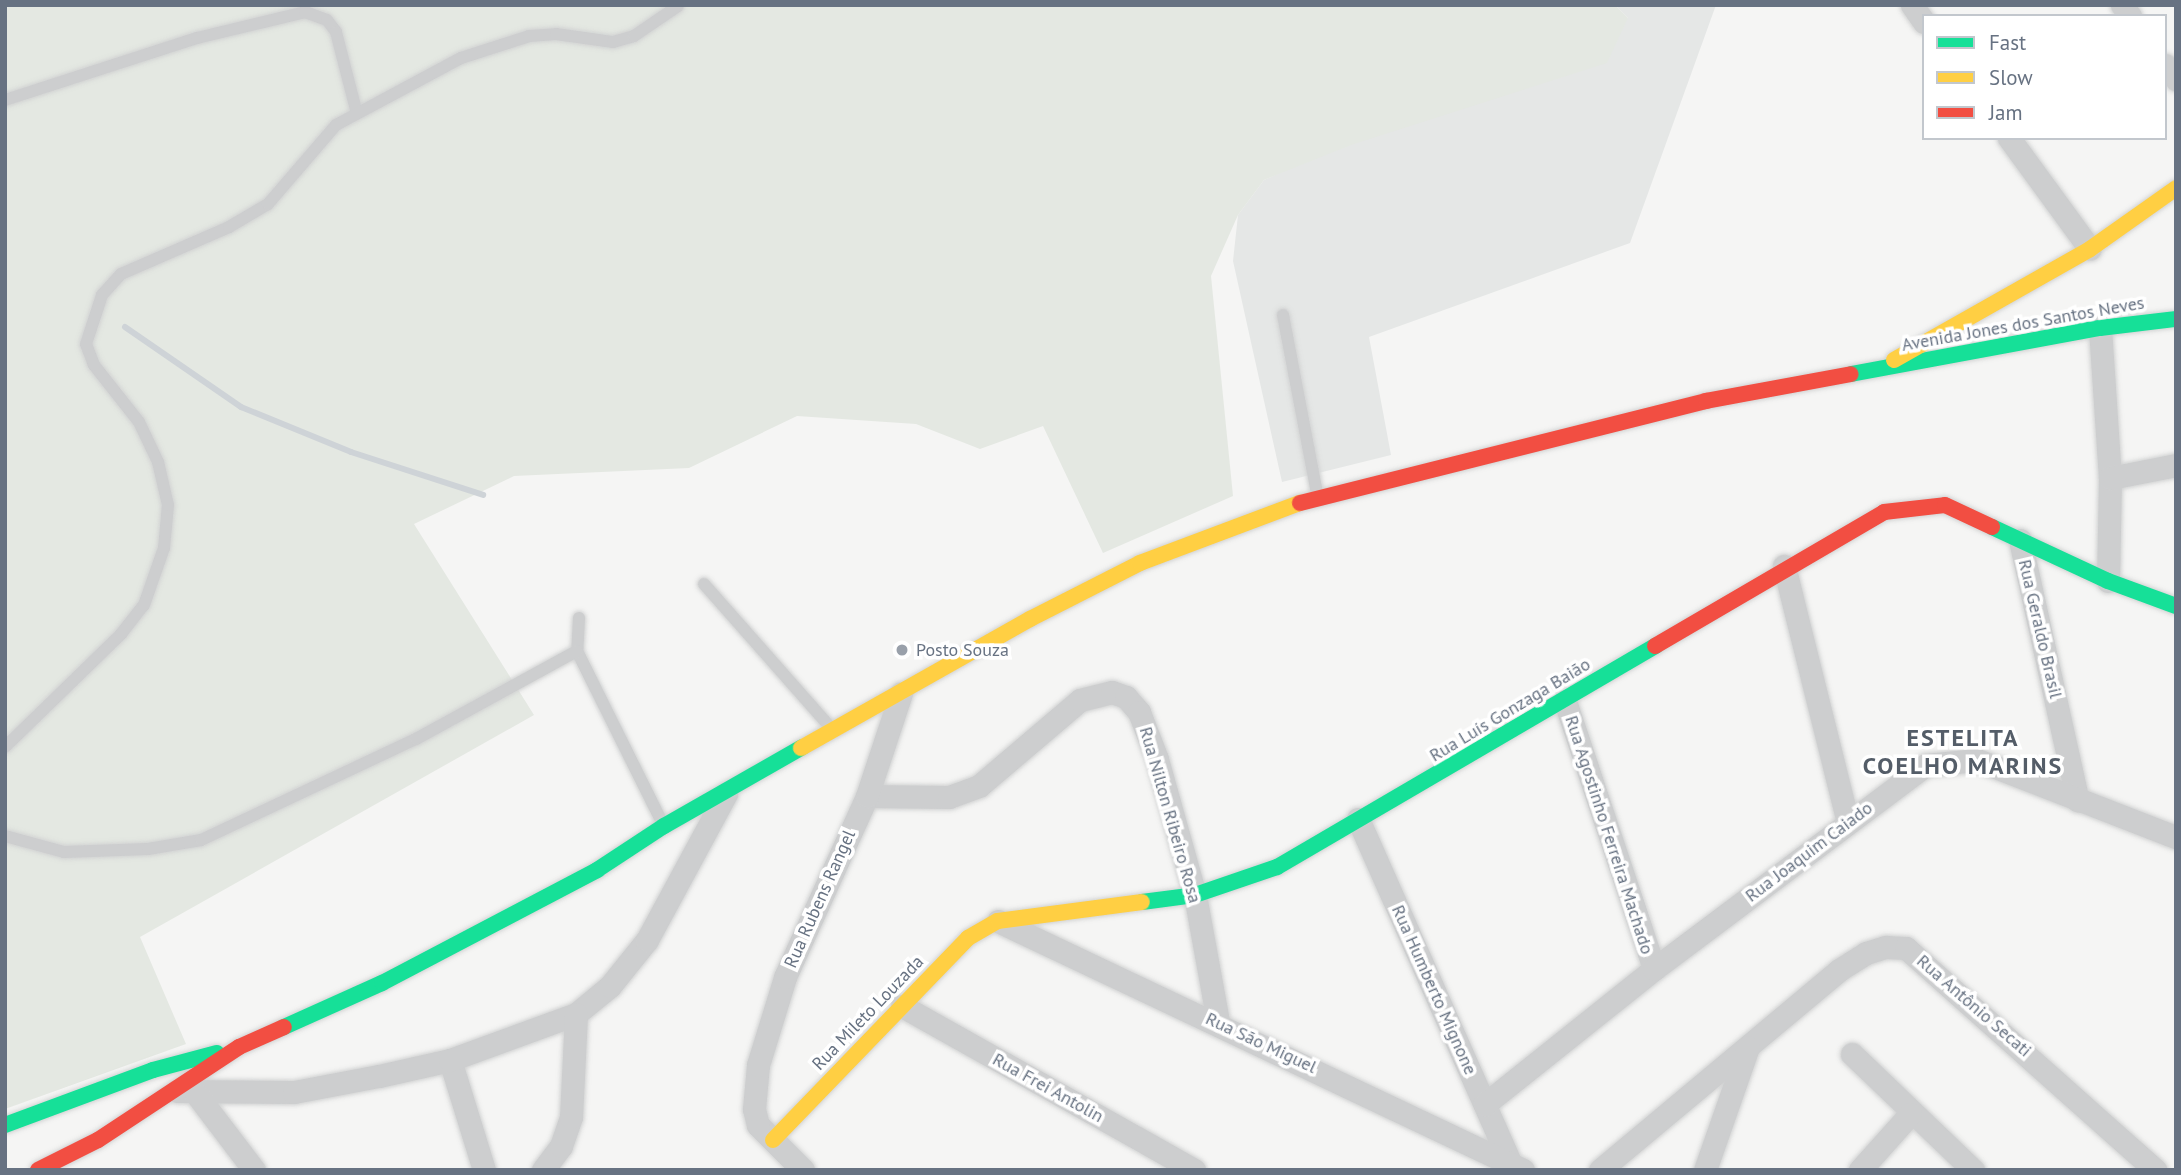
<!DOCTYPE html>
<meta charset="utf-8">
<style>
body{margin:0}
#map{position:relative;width:2181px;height:1175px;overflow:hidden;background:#f5f5f4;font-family:"PT Sans",sans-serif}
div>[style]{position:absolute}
.built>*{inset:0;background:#e5e7e6}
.green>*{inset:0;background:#e4e8e2}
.stream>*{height:6px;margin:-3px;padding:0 3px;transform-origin:3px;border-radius:3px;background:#ced3d7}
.roads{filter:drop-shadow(0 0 2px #d2d3d3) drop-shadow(0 0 2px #d2d3d3)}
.lane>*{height:12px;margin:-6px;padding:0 6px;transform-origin:6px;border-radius:6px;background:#cdcecf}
.street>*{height:23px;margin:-11.5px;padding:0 11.5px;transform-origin:11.5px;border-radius:11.5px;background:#cdcecf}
.fast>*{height:16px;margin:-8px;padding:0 8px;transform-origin:8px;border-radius:8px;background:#16e098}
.slow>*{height:16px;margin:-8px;padding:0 8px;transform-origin:8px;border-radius:8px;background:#ffcf43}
.jam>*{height:16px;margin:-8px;padding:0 8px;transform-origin:8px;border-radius:8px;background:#f24e42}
.dots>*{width:19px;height:19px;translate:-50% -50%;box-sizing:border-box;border:4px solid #fff;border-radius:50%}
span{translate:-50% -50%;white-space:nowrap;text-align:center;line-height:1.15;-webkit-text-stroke:7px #fff;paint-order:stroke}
.street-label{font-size:18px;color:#677282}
.poi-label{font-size:18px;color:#677282}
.left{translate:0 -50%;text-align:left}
.district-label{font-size:24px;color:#545d68;font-weight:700;letter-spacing:2px}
.frame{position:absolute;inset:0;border:7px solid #677282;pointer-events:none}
.legend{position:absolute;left:1922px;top:14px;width:245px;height:126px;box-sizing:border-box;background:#fff;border:2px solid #c2c7cd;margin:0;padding:9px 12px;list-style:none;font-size:21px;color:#677282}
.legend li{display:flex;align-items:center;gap:14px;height:35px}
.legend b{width:35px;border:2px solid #c2c7cd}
</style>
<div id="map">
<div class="built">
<i style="clip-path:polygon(1615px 5px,1716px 5px,1630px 243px,1369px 337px,1391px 455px,1282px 482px,1233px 261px,1238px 215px,1264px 180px,1628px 18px)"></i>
</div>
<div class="green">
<i style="clip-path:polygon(5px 5px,1615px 5px,1628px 18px,1607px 63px,1351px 145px,1264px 180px,1238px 215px,1211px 276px,1233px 496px,1103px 553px,1043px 426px,980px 449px,916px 424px,797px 416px,689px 468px,514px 476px,414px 524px,534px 715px,140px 937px,186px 1044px,5px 1109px)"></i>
</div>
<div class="stream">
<i style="left:125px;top:327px;width:141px;rotate:34.6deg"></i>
<i style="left:241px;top:407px;width:119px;rotate:22.2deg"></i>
<i style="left:351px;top:452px;width:139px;rotate:18deg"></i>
</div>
<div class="roads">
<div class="lane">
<i style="left:5px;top:100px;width:202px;rotate:-17.9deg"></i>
<i style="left:197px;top:38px;width:111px;rotate:-13.5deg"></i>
<i style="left:305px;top:12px;width:23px;rotate:20deg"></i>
<i style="left:327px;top:20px;width:15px;rotate:53deg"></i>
<i style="left:336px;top:32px;width:81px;rotate:75.6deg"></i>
<i style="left:1283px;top:315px;width:181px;rotate:79.2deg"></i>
<i style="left:704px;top:584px;width:192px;rotate:48.6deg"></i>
<i style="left:579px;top:618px;width:33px;rotate:93deg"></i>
<i style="left:577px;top:651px;width:191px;rotate:63.6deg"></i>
<i style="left:5px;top:747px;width:162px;rotate:-44.2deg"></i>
<i style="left:121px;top:634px;width:37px;rotate:-52deg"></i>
<i style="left:144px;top:605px;width:60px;rotate:-70.7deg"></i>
<i style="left:164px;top:548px;width:43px;rotate:-84.7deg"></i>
<i style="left:168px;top:505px;width:44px;rotate:-103.1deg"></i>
<i style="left:158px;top:462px;width:44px;rotate:-115.4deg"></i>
<i style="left:139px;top:422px;width:73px;rotate:-128.3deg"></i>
<i style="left:94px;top:365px;width:22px;rotate:-111deg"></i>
<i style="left:86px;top:344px;width:52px;rotate:-71.9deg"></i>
<i style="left:102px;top:295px;width:28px;rotate:-48deg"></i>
<i style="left:121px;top:274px;width:118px;rotate:-23.5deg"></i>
<i style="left:229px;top:227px;width:45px;rotate:-30.5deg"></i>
<i style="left:268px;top:204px;width:104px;rotate:-49.3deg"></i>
<i style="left:336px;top:125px;width:142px;rotate:-28.2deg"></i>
<i style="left:461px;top:58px;width:71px;rotate:-17.9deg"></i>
<i style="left:529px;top:36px;width:27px;rotate:-4deg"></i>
<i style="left:556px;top:34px;width:58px;rotate:8deg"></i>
<i style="left:613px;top:42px;width:22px;rotate:-16deg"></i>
<i style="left:634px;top:36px;width:53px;rotate:-34.3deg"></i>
<i style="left:5px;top:836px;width:61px;rotate:15.2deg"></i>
<i style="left:64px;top:852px;width:84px;rotate:-2deg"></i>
<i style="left:148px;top:849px;width:54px;rotate:-9.6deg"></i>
<i style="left:201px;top:840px;width:238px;rotate:-25.2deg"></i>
<i style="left:416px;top:739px;width:183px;rotate:-28.7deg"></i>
</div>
<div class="street">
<i style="left:1912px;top:5px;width:21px;rotate:55deg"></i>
<i style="left:2122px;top:5px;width:14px;rotate:54deg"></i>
<i style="left:2165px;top:65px;width:18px;rotate:52deg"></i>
<i style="left:2009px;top:138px;width:137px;rotate:53.9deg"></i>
<i style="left:2100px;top:328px;width:150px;rotate:86.2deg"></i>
<i style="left:2110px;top:478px;width:103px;rotate:91.1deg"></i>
<i style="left:2110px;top:478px;width:67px;rotate:-11.1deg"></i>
<i style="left:2020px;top:540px;width:267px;rotate:77.5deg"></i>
<i style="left:1784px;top:566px;width:264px;rotate:76deg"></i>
<i style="left:1565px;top:701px;width:282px;rotate:71.6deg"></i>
<i style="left:867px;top:796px;width:82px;rotate:0.7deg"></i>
<i style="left:949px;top:797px;width:32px;rotate:-20deg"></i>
<i style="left:979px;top:786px;width:133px;rotate:-40.4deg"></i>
<i style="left:1080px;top:700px;width:33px;rotate:-14deg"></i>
<i style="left:1112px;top:692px;width:15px;rotate:20deg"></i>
<i style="left:1126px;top:697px;width:20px;rotate:49deg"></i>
<i style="left:1139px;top:712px;width:50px;rotate:69deg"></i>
<i style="left:1157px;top:759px;width:141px;rotate:74.4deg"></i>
<i style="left:1195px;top:895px;width:129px;rotate:79.7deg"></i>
<i style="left:1358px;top:819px;width:375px;rotate:66.1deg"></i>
<i style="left:998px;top:921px;width:581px;rotate:25.37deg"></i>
<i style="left:902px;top:1006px;width:335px;rotate:29.3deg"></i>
<i style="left:1852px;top:1054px;width:168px;rotate:43.8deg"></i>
<i style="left:450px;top:1060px;width:115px;rotate:72.8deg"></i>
<i style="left:177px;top:1091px;width:117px;rotate:0.5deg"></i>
<i style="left:294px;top:1092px;width:86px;rotate:-10.7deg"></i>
<i style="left:379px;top:1076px;width:73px;rotate:-12.7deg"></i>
<i style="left:450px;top:1060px;width:134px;rotate:-20.1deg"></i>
<i style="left:576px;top:1014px;width:44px;rotate:-39.5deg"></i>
<i style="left:610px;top:986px;width:59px;rotate:-51.2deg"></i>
<i style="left:647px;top:940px;width:166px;rotate:-61.6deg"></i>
<i style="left:197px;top:1095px;width:94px;rotate:52.8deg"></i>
<i style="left:1485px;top:1104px;width:216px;rotate:-38.6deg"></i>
<i style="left:1654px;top:969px;width:340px;rotate:-36.9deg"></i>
<i style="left:1926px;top:765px;width:51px;rotate:-5.6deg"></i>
<i style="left:1977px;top:760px;width:213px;rotate:21.2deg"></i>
<i style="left:543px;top:1170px;width:30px;rotate:-53deg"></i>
<i style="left:561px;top:1146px;width:31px;rotate:-71deg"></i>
<i style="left:571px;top:1117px;width:103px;rotate:-87.2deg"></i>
<i style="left:803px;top:1170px;width:64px;rotate:-135deg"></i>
<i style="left:758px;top:1125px;width:16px;rotate:-104deg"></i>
<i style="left:754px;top:1109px;width:44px;rotate:-84.8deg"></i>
<i style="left:758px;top:1065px;width:92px;rotate:-72.9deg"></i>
<i style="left:785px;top:977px;width:199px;rotate:-65.6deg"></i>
<i style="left:867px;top:796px;width:108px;rotate:-71.7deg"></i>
<i style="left:1600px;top:1170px;width:312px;rotate:-39.9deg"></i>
<i style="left:1839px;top:970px;width:32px;rotate:-32deg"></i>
<i style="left:1866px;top:953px;width:21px;rotate:-17deg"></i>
<i style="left:1886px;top:947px;width:20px;rotate:3deg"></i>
<i style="left:1906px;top:948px;width:334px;rotate:41.7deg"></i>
<i style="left:1705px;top:1170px;width:130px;rotate:-70.7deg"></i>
<i style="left:1860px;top:1170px;width:75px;rotate:-48.2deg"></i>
</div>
<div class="fast">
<i style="left:1851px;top:374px;width:253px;rotate:-10.5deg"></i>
<i style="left:2100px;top:328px;width:77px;rotate:-6.8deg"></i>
<i style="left:1992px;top:527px;width:128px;rotate:25deg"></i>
<i style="left:2108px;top:581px;width:72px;rotate:20.2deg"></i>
<i style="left:1142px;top:902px;width:53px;rotate:-7.5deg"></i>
<i style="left:1195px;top:895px;width:87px;rotate:-18.9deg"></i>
<i style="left:1277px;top:867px;width:438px;rotate:-30.3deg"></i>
<i style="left:284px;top:1027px;width:107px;rotate:-24.2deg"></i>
<i style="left:382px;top:983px;width:243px;rotate:-27.7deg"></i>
<i style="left:597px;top:870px;width:80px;rotate:-33.3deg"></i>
<i style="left:664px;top:826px;width:158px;rotate:-29.7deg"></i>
<i style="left:5px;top:1125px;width:158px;rotate:-20.4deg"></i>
<i style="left:153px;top:1070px;width:66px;rotate:-14.9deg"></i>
</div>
<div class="slow">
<i style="left:1894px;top:360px;width:225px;rotate:-29.5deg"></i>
<i style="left:2090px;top:249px;width:105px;rotate:-35.3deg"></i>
<i style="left:801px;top:748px;width:263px;rotate:-29.4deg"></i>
<i style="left:1030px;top:619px;width:123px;rotate:-27deg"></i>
<i style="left:1140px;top:563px;width:171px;rotate:-20.6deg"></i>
<i style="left:773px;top:1140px;width:281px;rotate:-46deg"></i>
<i style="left:968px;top:938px;width:34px;rotate:-30deg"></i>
<i style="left:998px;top:921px;width:145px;rotate:-7.5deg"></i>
</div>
<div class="jam">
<i style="left:1300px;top:503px;width:419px;rotate:-14.1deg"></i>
<i style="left:1706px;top:401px;width:147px;rotate:-10.5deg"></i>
<i style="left:1655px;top:646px;width:265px;rotate:-30.3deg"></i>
<i style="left:1884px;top:512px;width:61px;rotate:-6.5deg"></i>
<i style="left:1945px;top:505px;width:52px;rotate:25.1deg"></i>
<i style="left:38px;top:1170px;width:67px;rotate:-26.6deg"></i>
<i style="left:98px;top:1140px;width:169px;rotate:-33.4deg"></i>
<i style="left:239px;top:1047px;width:49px;rotate:-24deg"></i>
</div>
</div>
<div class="dots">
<i style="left:902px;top:650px;background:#99a0aa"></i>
</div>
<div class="street-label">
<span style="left:2023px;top:324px;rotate:-10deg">Avenida Jones dos Santos Neves</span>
<span style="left:2040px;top:629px;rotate:77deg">Rua Geraldo Brasil</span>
<span style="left:1510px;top:710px;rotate:-31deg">Rua Luís Gonzaga Baião</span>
<span style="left:1170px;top:815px;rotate:74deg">Rua Nilton Ribeiro Rosa</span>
<span style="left:1609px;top:835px;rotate:72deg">Rua Agostinho Ferreira Machado</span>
<span style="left:1809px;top:852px;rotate:-37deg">Rua Joaquim Caiado</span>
<span style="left:820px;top:899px;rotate:-66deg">Rua Rubens Rangel</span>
<span style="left:1434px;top:990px;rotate:66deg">Rua Humberto Mignone</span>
<span style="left:1974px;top:1006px;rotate:41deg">Rua Antônio Secati</span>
<span style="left:868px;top:1013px;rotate:-46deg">Rua Mileto Louzada</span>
<span style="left:1261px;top:1043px;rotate:25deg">Rua São Miguel</span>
<span style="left:1048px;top:1088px;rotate:29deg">Rua Frei Antolin</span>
</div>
<div class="poi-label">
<span class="left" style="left:916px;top:650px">Posto Souza</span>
</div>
<div class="district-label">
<span style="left:1963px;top:752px">ESTELITA<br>COELHO MARINS</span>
</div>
<div class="frame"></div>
<ul class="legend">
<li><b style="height:9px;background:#16e098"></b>Fast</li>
<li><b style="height:9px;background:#ffcf43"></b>Slow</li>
<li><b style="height:9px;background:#f24e42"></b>Jam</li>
</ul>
</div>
